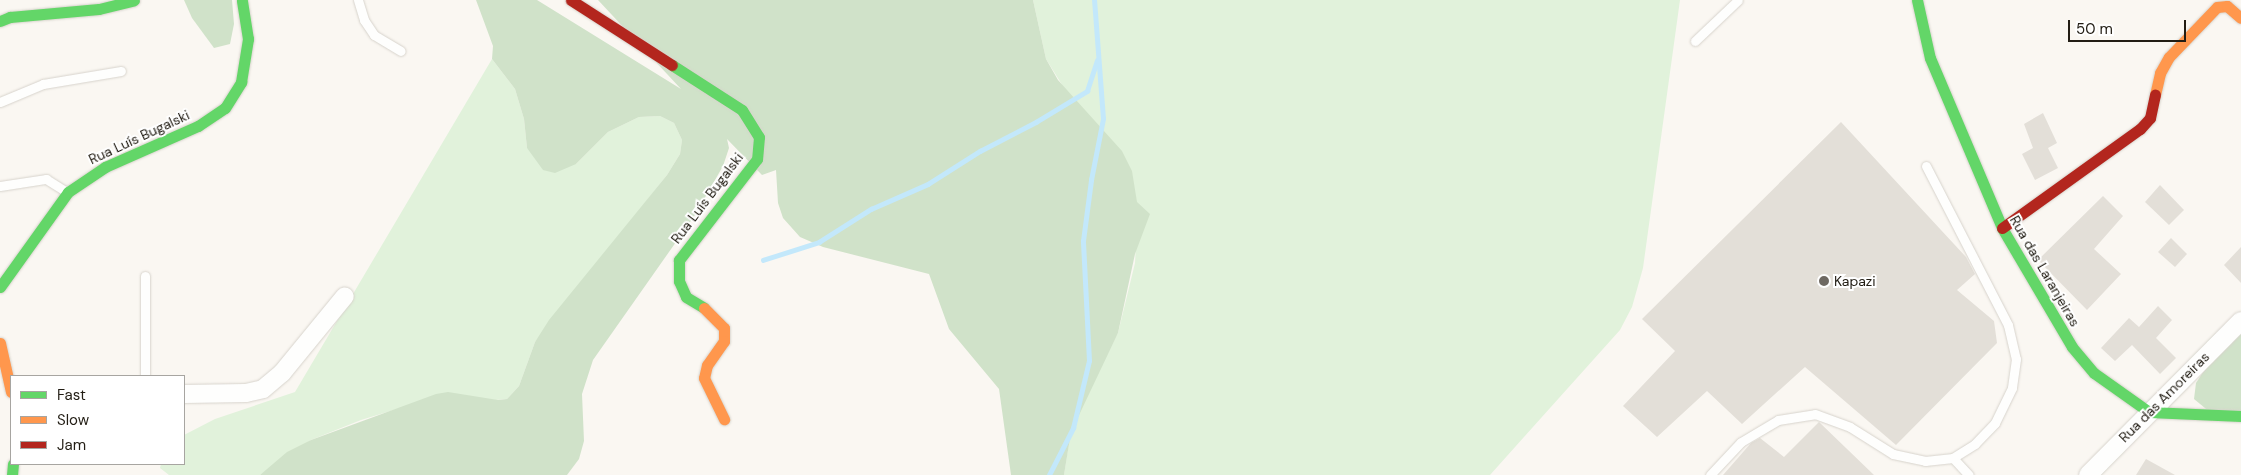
<!DOCTYPE html>
<meta charset="utf-8">
<style>
body{margin:0}
#map{position:relative;width:2241px;height:475px;overflow:hidden;background:#faf7f2;font-family:"DM Sans",sans-serif}
div>[style]{position:absolute}
.green>*{inset:0;background:#e1f2db}
.forest>*{inset:0;background:#d0e2c9}
.stream>*{height:4.5px;margin:-2.25px;padding:0 2.25px;transform-origin:2.25px;border-radius:2.25px;background:#c3e8fb}
.building>*{inset:0;background:#e3dfd8}
.roads{filter:drop-shadow(0 0 1px #d7d3cc) drop-shadow(0 0 1px #d7d3cc)}
.lane>*{height:9px;margin:-4.5px;padding:0 4.5px;transform-origin:4.5px;border-radius:4.5px;background:#fefefd}
.street>*{height:18px;margin:-9px;padding:0 9px;transform-origin:9px;border-radius:9px;background:#fefefd}
.fast>*{height:11px;margin:-5.5px;padding:0 5.5px;transform-origin:5.5px;border-radius:5.5px;background:#63d668}
.slow>*{height:11px;margin:-5.5px;padding:0 5.5px;transform-origin:5.5px;border-radius:5.5px;background:#ff974d}
.jam>*{height:11px;margin:-5.5px;padding:0 5.5px;transform-origin:5.5px;border-radius:5.5px;background:#b3261e}
.dots>*{width:14px;height:14px;translate:-50% -50%;box-sizing:border-box;border:2px solid #fff;border-radius:50%}
span{translate:-50% -50%;white-space:nowrap;text-align:center;line-height:1.15;-webkit-text-stroke:4px #fff;paint-order:stroke}
.street-label{font-size:14px;color:#221d14}
.poi-label{font-size:14px;color:#221d14}
.left{translate:0 -50%;text-align:left}
.legend{position:absolute;left:10px;top:375px;width:175px;height:90px;box-sizing:border-box;background:#fff;border:1px solid #a7a5a1;margin:0;padding:6px 9px;list-style:none;font-size:15px;color:#221d14}
.legend li{display:flex;align-items:center;gap:10px;height:25px}
.legend b{width:25px;border:1px solid #a7a5a1}
.scale{position:absolute;left:2068px;top:20px;width:118px;height:22px;box-sizing:border-box;border:2px solid #221d14;border-top:0;padding-left:6px;font-size:15px;line-height:18px;white-space:nowrap;color:#221d14;-webkit-text-stroke:4px #fff;paint-order:stroke}
</style>
<div id="map">
<div class="green">
<i style="clip-path:polygon(1033px 0,1680px 0,1643px 268px,1632px 307px,1620px 330px,1490px 475px,1064px 475px,1071px 430px,1078px 412px,1118px 333px,1135px 263px,1138px 207px,1046px 59px)"></i>
<i style="clip-path:polygon(492px 59px,515px 89px,524px 119px,527px 148px,576px 164px,608px 132px,639px 117px,660px 116px,674px 123px,682px 140px,680px 154px,667px 175px,535px 342px,519px 386px,507px 399px,397px 409px,361px 420px,311px 440px,260px 475px,169px 475px,160px 468px,161px 464px,184px 464px,184px 435px,215px 419px,295px 392px)"></i>
</div>
<div class="forest">
<i style="clip-path:polygon(184px 0,232px 0,234px 24px,230px 44px,214px 48px,192px 18px)"></i>
<i style="clip-path:polygon(476px 0,537px 0,681px 89px,598px 0,1033px 0,1046px 59px,1058px 80px,1122px 151px,1132px 171px,1137px 202px,1150px 214px,1135px 254px,1118px 333px,1071px 432px,1064px 475px,1011px 475px,999px 389px,949px 329px,929px 274px,823px 247px,800px 237px,783px 218px,778px 203px,776px 170px,762px 175px,727px 139px,729px 148px,723px 166px,695px 215px,593px 360px,582px 394px,584px 441px,579px 459px,567px 475px,260px 475px,287px 452px,311px 440px,436px 394px,448px 392px,498px 400px,507px 399px,519px 386px,535px 342px,549px 320px,667px 175px,680px 154px,682px 140px,674px 123px,660px 116px,639px 117px,608px 132px,576px 164px,555px 173px,543px 170px,527px 148px,524px 119px,515px 89px,492px 59px,493px 46px)"></i>
<i style="clip-path:polygon(2241px 330px,2241px 413px,2211px 413px,2194px 399px,2196px 383px,2209px 363px)"></i>
</div>
<div class="stream">
<i style="left:763px;top:260px;width:59px;rotate:-17.8deg"></i>
<i style="left:819px;top:242px;width:62px;rotate:-32.4deg"></i>
<i style="left:871px;top:209px;width:62px;rotate:-23.7deg"></i>
<i style="left:928px;top:184px;width:62px;rotate:-32.4deg"></i>
<i style="left:980px;top:151px;width:63px;rotate:-27.4deg"></i>
<i style="left:1036px;top:122px;width:60px;rotate:-31.3deg"></i>
<i style="left:1087px;top:91px;width:32px;rotate:-72deg"></i>
<i style="left:1049px;top:475px;width:53px;rotate:-62.9deg"></i>
<i style="left:1073px;top:428px;width:69px;rotate:-76.6deg"></i>
<i style="left:1089px;top:361px;width:120px;rotate:-92.9deg"></i>
<i style="left:1083px;top:241px;width:62px;rotate:-82.5deg"></i>
<i style="left:1091px;top:180px;width:62px;rotate:-78.9deg"></i>
<i style="left:1103px;top:119px;width:119px;rotate:-94.3deg"></i>
</div>
<div class="building">
<i style="clip-path:polygon(2043px 113px,2057px 143px,2048px 148px,2058px 168px,2035px 180px,2022px 154px,2033px 148px,2024px 124px)"></i>
<i style="clip-path:polygon(1841px 122px,1966px 257px,1975px 274px,1957px 290px,1994px 321px,1997px 343px,1896px 445px,1805px 367px,1742px 424px,1707px 391px,1657px 437px,1623px 406px,1675px 351px,1642px 319px)"></i>
<i style="clip-path:polygon(2160px 185px,2184px 210px,2169px 225px,2145px 202px)"></i>
<i style="clip-path:polygon(2103px 196px,2123px 216px,2094px 249px,2121px 274px,2087px 310px,2038px 260px)"></i>
<i style="clip-path:polygon(2171px 238px,2187px 254px,2175px 267px,2158px 252px)"></i>
<i style="clip-path:polygon(2241px 247px,2241px 283px,2224px 265px)"></i>
<i style="clip-path:polygon(2158px 306px,2172px 320px,2156px 338px,2176px 358px,2160px 374px,2132px 345px,2115px 361px,2101px 348px,2129px 318px,2139px 327px)"></i>
<i style="clip-path:polygon(1819px 422px,1874px 475px,1723px 475px,1751px 443px,1760px 438px,1784px 457px)"></i>
<i style="clip-path:polygon(2146px 459px,2175px 475px,2136px 475px)"></i>
</div>
<div class="roads">
<div class="lane">
<i style="left:358px;top:0;width:21px;rotate:73deg"></i>
<i style="left:364px;top:20px;width:18px;rotate:56deg"></i>
<i style="left:374px;top:35px;width:31px;rotate:31deg"></i>
<i style="left:1695px;top:41px;width:59px;rotate:-43.6deg"></i>
<i style="left:0;top:102px;width:47px;rotate:-22.7deg"></i>
<i style="left:43px;top:84px;width:79px;rotate:-9.5deg"></i>
<i style="left:1926px;top:166px;width:179px;rotate:62.7deg"></i>
<i style="left:2008px;top:325px;width:35px;rotate:77deg"></i>
<i style="left:2016px;top:359px;width:29px;rotate:98deg"></i>
<i style="left:2012px;top:388px;width:39px;rotate:116deg"></i>
<i style="left:1995px;top:423px;width:29px;rotate:134deg"></i>
<i style="left:1975px;top:444px;width:26px;rotate:148deg"></i>
<i style="left:1953px;top:458px;width:23px;rotate:47deg"></i>
<i style="left:0;top:186px;width:47px;rotate:-8.7deg"></i>
<i style="left:46px;top:179px;width:25px;rotate:32deg"></i>
<i style="left:145px;top:376px;width:100px;rotate:-90deg"></i>
<i style="left:1710px;top:475px;width:45px;rotate:-46.8deg"></i>
<i style="left:1741px;top:442px;width:43px;rotate:-30.7deg"></i>
<i style="left:1778px;top:420px;width:37px;rotate:-9deg"></i>
<i style="left:1815px;top:414px;width:37px;rotate:20deg"></i>
<i style="left:1850px;top:427px;width:51px;rotate:32.1deg"></i>
<i style="left:1893px;top:454px;width:33px;rotate:12deg"></i>
<i style="left:1925px;top:461px;width:28px;rotate:-6deg"></i>
</div>
<div class="street">
<i style="left:184px;top:394px;width:62px;rotate:-0.9deg"></i>
<i style="left:246px;top:393px;width:17px;rotate:-13deg"></i>
<i style="left:263px;top:389px;width:25px;rotate:-40deg"></i>
<i style="left:282px;top:373px;width:99px;rotate:-50.7deg"></i>
<i style="left:2088px;top:475px;width:217px;rotate:-45.2deg"></i>
</div>
<div class="fast">
<i style="left:1917px;top:0;width:59px;rotate:77.4deg"></i>
<i style="left:1930px;top:58px;width:185px;rotate:67deg"></i>
<i style="left:2002px;top:228px;width:138px;rotate:59.5deg"></i>
<i style="left:2072px;top:347px;width:34px;rotate:50deg"></i>
<i style="left:2094px;top:373px;width:67px;rotate:35.3deg"></i>
<i style="left:2149px;top:412px;width:92px;rotate:2.5deg"></i>
<i style="left:0;top:21px;width:11px;rotate:-22deg"></i>
<i style="left:10px;top:17px;width:89px;rotate:-5.1deg"></i>
<i style="left:99px;top:9px;width:36px;rotate:-14deg"></i>
<i style="left:672px;top:65px;width:83px;rotate:32.7deg"></i>
<i style="left:742px;top:110px;width:32px;rotate:58deg"></i>
<i style="left:759px;top:137px;width:22px;rotate:95deg"></i>
<i style="left:757px;top:159px;width:128px;rotate:127.7deg"></i>
<i style="left:679px;top:260px;width:21px;rotate:90deg"></i>
<i style="left:679px;top:281px;width:17px;rotate:66deg"></i>
<i style="left:686px;top:297px;width:21px;rotate:31deg"></i>
<i style="left:0;top:287px;width:117px;rotate:-54.4deg"></i>
<i style="left:68px;top:192px;width:45px;rotate:-34deg"></i>
<i style="left:105px;top:167px;width:102px;rotate:-23.8deg"></i>
<i style="left:198px;top:126px;width:32px;rotate:-34deg"></i>
<i style="left:225px;top:108px;width:31px;rotate:-58deg"></i>
<i style="left:241px;top:82px;width:44px;rotate:-80.8deg"></i>
<i style="left:248px;top:39px;width:39px;rotate:-99deg"></i>
<i style="left:12px;top:475px;width:11px;rotate:-85deg"></i>
</div>
<div class="slow">
<i style="left:2155px;top:95px;width:23px;rotate:-77deg"></i>
<i style="left:2160px;top:73px;width:18px;rotate:-61deg"></i>
<i style="left:2169px;top:57px;width:69px;rotate:-46.2deg"></i>
<i style="left:2217px;top:7px;width:10px;rotate:-6deg"></i>
<i style="left:2227px;top:6px;width:18px;rotate:41deg"></i>
<i style="left:704px;top:308px;width:28px;rotate:45deg"></i>
<i style="left:724px;top:328px;width:13px;rotate:90deg"></i>
<i style="left:724px;top:341px;width:29px;rotate:125deg"></i>
<i style="left:707px;top:365px;width:13px;rotate:103deg"></i>
<i style="left:704px;top:378px;width:46px;rotate:64deg"></i>
<i style="left:0;top:343px;width:50px;rotate:77.3deg"></i>
</div>
<div class="jam">
<i style="left:571px;top:0;width:120px;rotate:32.8deg"></i>
<i style="left:2002px;top:228px;width:170px;rotate:-35.7deg"></i>
<i style="left:2140px;top:129px;width:15px;rotate:-48deg"></i>
<i style="left:2150px;top:118px;width:24px;rotate:-78deg"></i>
</div>
</div>
<div class="dots">
<i style="left:1824px;top:281px;background:#6e6962"></i>
</div>
<div class="street-label">
<span style="left:139px;top:137px;rotate:-25deg">Rua Luís Bugalski</span>
<span style="left:707px;top:198px;rotate:-53deg">Rua Luís Bugalski</span>
<span style="left:2045px;top:271px;rotate:60deg">Rua das Laranjeiras</span>
<span style="left:2164px;top:397px;rotate:-45deg">Rua das Amoreiras</span>
</div>
<div class="poi-label">
<span class="left" style="left:1834px;top:281px">Kapazi</span>
</div>
<ul class="legend">
<li><b style="height:6px;background:#63d668"></b>Fast</li>
<li><b style="height:6px;background:#ff974d"></b>Slow</li>
<li><b style="height:6px;background:#b3261e"></b>Jam</li>
</ul>
<div class="scale">50 m</div>
</div>
